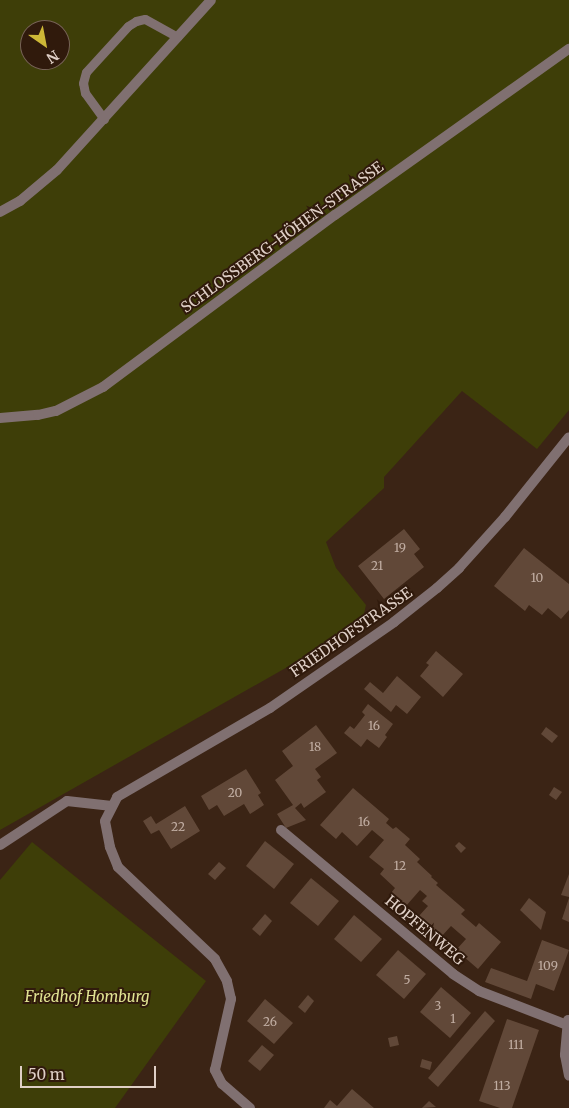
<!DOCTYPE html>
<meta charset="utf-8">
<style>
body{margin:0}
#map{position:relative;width:569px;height:1108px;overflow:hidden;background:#3b2415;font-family:Merriweather,serif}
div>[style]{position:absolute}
.green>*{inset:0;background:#3e3e08}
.building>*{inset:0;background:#614838}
.lane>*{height:9px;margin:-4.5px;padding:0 4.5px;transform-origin:4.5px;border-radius:4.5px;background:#807071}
.street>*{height:10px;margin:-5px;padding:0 5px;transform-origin:5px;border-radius:5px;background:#807071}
span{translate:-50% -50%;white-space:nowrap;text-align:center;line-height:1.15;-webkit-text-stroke:4px #301a0c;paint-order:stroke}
.number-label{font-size:12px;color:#c0ada2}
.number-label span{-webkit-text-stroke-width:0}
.street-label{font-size:15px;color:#dfcfc6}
.park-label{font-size:15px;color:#e0e392;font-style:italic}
.north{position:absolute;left:20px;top:20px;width:50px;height:50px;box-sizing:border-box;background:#301a0c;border:1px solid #766256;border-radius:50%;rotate:147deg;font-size:14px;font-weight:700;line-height:20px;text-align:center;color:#dfcfc6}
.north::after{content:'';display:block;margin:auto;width:18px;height:22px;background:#ceb837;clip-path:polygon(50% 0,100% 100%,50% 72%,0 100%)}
.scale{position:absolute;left:20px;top:1066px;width:136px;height:22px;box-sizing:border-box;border:2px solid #dfcfc6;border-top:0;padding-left:6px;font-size:15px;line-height:18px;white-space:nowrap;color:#dfcfc6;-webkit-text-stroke:4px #301a0c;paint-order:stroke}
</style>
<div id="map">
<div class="green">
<i style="clip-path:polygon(evenodd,0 0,569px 0,569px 410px,537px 449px,462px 391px,384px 477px,384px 488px,326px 542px,336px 568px,366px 605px,363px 618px,342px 636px,0 830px,0 0,30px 30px,60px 30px,60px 60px,30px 60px,30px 30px)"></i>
<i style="clip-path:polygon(32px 842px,206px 981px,115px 1108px,0 1108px,0 880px)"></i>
</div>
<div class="building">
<i style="clip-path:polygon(404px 529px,420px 549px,414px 554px,424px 567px,384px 599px,358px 566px)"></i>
<i style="clip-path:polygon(524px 548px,569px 584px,569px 610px,561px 619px,548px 608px,542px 615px,529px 605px,525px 611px,494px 586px)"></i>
<i style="clip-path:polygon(436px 651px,463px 674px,443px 697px,420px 676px,429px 665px,426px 663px)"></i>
<i style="clip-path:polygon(397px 676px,421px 697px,407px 714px,396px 705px,391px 712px,364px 689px,370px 682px,383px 693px)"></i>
<i style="clip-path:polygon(368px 704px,393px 724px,385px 735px,387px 737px,379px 748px,367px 739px,361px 747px,344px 733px,350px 726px,354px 729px,365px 715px,362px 712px)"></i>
<i style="clip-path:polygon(316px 725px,337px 753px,315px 769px,321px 777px,317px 780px,326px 792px,304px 808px,301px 803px,295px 808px,306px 820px,286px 828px,277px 814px,293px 805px,275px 780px,293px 766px,282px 751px)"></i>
<i style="clip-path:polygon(546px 727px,558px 736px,552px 743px,541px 734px)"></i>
<i style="clip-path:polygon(246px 769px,261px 793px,258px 795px,264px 805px,250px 814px,244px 804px,224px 816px,217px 805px,209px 810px,201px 796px)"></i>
<i style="clip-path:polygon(554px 787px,562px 792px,556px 800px,549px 795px)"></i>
<i style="clip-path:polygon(353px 788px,389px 819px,386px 823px,393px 829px,396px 827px,410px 839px,405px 845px,420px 859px,417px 862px,432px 876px,431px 877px,438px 883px,436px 885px,465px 910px,461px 914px,476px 927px,479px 923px,501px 942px,478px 969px,456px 950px,466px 939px,451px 926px,441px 937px,418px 917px,428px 906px,422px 901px,427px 896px,420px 890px,406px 906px,391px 893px,395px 888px,380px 874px,384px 869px,369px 857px,384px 840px,372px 830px,357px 846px,342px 832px,336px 839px,320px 825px)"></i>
<i style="clip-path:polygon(185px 806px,200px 831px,171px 849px,159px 830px,151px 834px,143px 821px,151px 816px,156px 824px)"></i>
<i style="clip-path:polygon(265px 841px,294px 864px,274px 889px,246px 866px)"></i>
<i style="clip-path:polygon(459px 842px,466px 848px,461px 853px,455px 846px)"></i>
<i style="clip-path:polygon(219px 862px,226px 868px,215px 880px,208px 874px)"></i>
<i style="clip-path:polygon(569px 874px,569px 897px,561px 895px)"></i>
<i style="clip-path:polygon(311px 878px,339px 901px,318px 926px,290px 903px)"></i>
<i style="clip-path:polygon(529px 898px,546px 912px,541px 930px,520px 910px)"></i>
<i style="clip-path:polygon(569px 898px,569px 922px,562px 919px)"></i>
<i style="clip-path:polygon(265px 914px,272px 921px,260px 936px,252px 929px)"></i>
<i style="clip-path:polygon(354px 915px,382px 939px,361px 962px,334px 939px)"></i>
<i style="clip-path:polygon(542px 940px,569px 950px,554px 991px,536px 984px,531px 999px,485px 982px,491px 968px,527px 981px)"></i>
<i style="clip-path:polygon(398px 950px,426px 974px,404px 999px,376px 975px)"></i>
<i style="clip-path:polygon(441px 987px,471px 1013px,450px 1038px,420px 1012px)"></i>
<i style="clip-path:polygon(308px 995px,314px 1001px,305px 1013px,298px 1007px)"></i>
<i style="clip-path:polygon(265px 999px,293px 1023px,274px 1044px,247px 1021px)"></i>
<i style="clip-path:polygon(485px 1011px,495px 1021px,438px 1087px,428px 1078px)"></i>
<i style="clip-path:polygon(507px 1019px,539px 1030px,512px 1108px,500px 1108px,479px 1101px)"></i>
<i style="clip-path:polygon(397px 1036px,399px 1045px,390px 1047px,388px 1038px)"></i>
<i style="clip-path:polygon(262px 1045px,274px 1055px,260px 1071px,248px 1061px)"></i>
<i style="clip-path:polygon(422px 1059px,432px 1062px,430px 1070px,420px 1067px)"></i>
<i style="clip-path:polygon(352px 1089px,374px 1108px,324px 1108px,330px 1100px,337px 1106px)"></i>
<i style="clip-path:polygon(429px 1101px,436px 1107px,422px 1108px)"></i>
</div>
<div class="lane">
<i style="left:104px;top:119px;width:32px;rotate:-126deg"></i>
<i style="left:85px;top:93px;width:10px;rotate:-101deg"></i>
<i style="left:83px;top:83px;width:11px;rotate:-75deg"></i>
<i style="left:86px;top:72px;width:62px;rotate:-47.6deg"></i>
<i style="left:128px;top:26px;width:9px;rotate:-32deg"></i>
<i style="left:136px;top:21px;width:9px;rotate:-13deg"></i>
<i style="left:145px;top:19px;width:37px;rotate:29deg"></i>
</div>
<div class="street">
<i style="left:0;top:212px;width:23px;rotate:-29deg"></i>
<i style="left:20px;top:201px;width:48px;rotate:-40deg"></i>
<i style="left:57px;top:170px;width:229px;rotate:-47.8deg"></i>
<i style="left:0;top:418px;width:38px;rotate:-5deg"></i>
<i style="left:38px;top:415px;width:18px;rotate:-13deg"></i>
<i style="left:56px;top:411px;width:53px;rotate:-27.1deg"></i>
<i style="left:103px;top:387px;width:289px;rotate:-36.6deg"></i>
<i style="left:335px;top:215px;width:287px;rotate:-35.4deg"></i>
<i style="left:281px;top:830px;width:224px;rotate:39.9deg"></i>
<i style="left:453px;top:974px;width:31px;rotate:33deg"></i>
<i style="left:479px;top:991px;width:94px;rotate:21.1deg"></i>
<i style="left:0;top:845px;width:80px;rotate:-33.3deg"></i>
<i style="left:67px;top:801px;width:45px;rotate:6.3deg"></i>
<i style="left:568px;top:1020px;width:35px;rotate:95deg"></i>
<i style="left:565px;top:1055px;width:21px;rotate:79deg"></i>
<i style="left:250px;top:1108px;width:37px;rotate:-139deg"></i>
<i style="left:222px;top:1084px;width:16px;rotate:-117deg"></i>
<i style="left:215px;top:1070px;width:73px;rotate:-77.3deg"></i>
<i style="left:231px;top:999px;width:18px;rotate:-103deg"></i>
<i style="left:227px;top:981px;width:25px;rotate:-119deg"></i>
<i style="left:215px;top:959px;width:134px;rotate:-136.5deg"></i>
<i style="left:118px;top:867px;width:22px;rotate:-112deg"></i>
<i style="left:110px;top:847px;width:26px;rotate:-101deg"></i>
<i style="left:105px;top:821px;width:27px;rotate:-63deg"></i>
<i style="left:117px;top:797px;width:177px;rotate:-30.2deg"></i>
<i style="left:270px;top:708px;width:151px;rotate:-34.7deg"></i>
<i style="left:394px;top:622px;width:55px;rotate:-38.3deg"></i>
<i style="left:437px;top:588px;width:30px;rotate:-42deg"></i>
<i style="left:459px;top:568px;width:69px;rotate:-48deg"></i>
<i style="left:505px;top:517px;width:102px;rotate:-51.3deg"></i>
</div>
<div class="number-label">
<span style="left:400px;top:548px">19</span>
<span style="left:377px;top:566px">21</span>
<span style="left:537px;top:578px">10</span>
<span style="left:374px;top:726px">16</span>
<span style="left:315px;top:747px">18</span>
<span style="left:235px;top:793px">20</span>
<span style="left:364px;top:822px">16</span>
<span style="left:178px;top:827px">22</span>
<span style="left:400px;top:866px">12</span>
<span style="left:548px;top:966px">109</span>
<span style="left:407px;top:980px">5</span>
<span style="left:438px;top:1006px">3</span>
<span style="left:453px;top:1019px">1</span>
<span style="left:270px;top:1022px">26</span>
<span style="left:516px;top:1045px">111</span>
<span style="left:502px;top:1086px">113</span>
</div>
<div class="street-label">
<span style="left:282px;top:237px;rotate:-36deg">SCHLOSSBERG-HÖHEN-STRASSE</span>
<span style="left:351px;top:632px;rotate:-35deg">FRIEDHOFSTRASSE</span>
<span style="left:425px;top:930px;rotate:40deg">HOPFENWEG</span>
</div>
<div class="park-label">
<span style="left:87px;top:997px">Friedhof Homburg</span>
</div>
<div class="north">N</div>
<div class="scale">50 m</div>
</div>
